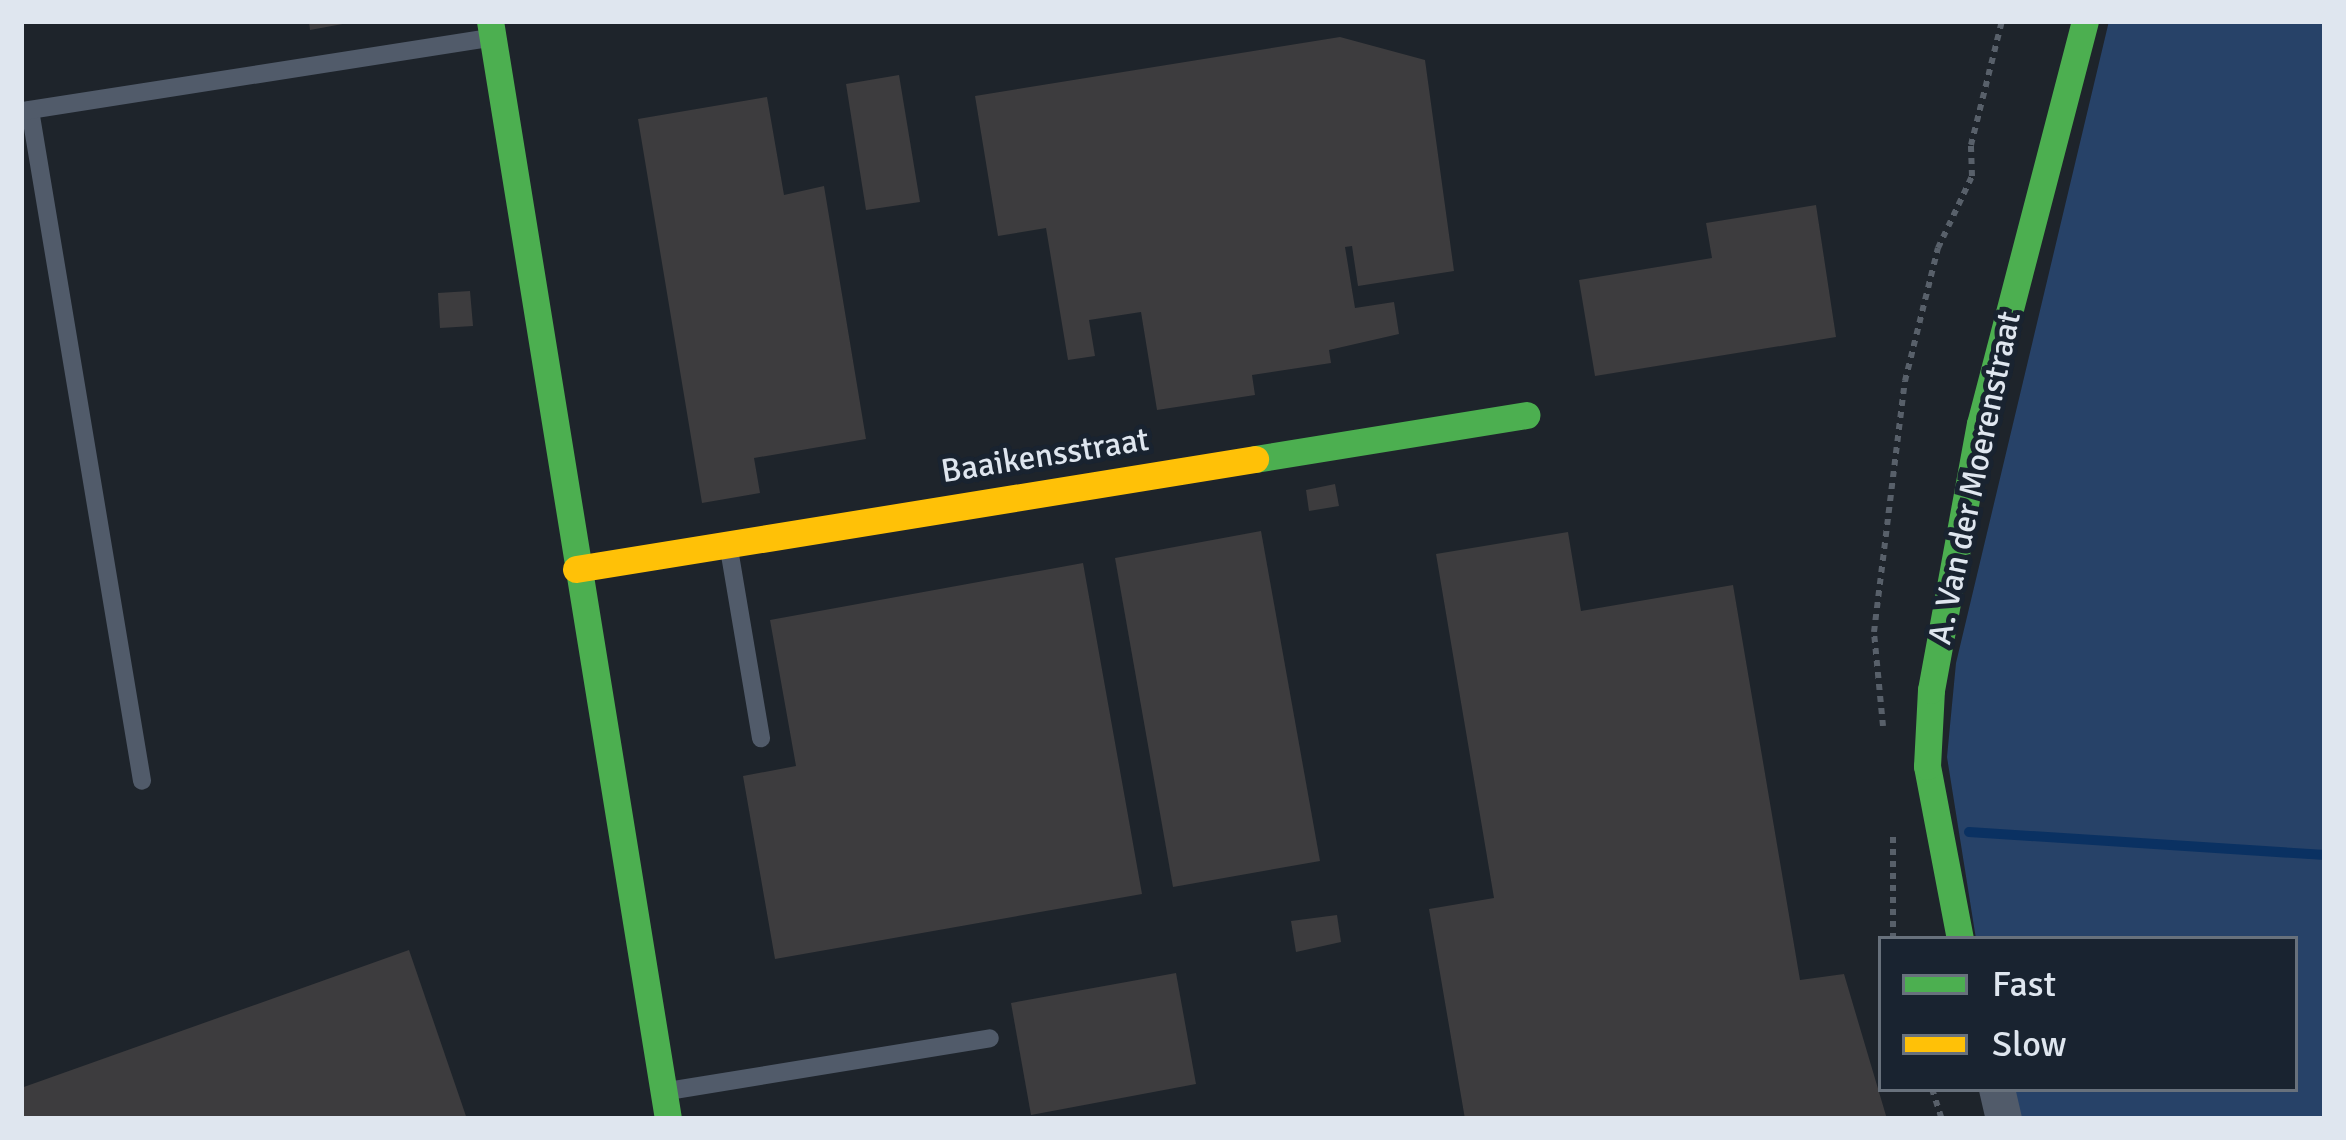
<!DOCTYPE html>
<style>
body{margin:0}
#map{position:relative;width:2346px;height:1140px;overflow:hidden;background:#1e242b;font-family:Signika,sans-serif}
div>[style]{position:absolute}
.green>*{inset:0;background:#274268}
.stream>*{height:10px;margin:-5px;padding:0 5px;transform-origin:5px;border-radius:5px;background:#0a3162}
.building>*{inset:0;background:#3d3c3e}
.path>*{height:6px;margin-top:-3px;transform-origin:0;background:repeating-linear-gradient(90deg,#58606a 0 6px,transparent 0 12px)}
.lane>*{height:18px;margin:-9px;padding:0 9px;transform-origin:9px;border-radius:9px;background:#515b6a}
.street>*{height:36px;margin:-18px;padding:0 18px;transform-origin:18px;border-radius:18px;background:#515b6a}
.fast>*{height:27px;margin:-13.5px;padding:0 13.5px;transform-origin:13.5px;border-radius:13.5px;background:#4caf50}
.slow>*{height:27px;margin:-13.5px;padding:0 13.5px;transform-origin:13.5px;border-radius:13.5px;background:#ffc107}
span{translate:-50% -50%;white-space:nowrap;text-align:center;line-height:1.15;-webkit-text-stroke:10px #192330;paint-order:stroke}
.street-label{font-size:33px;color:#dfe6ef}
.frame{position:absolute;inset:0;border:24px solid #dfe6ef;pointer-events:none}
.legend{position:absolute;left:1878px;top:936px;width:420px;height:156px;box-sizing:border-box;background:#192330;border:3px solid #68717c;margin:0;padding:15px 21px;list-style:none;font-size:36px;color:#dfe6ef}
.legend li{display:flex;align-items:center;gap:24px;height:60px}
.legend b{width:60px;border:3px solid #68717c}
</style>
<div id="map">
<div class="green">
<i style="clip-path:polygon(2109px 21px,2325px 21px,2325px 1119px,2020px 1119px,2014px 1089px,2295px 1089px,2295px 939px,1976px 939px,1947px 757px,1956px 663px)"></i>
</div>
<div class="stream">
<i style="left:1969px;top:832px;width:357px;rotate:3.7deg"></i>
</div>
<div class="building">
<i style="clip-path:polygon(309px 21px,347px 21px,348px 23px,310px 30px)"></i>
<i style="clip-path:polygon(1340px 37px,1425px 60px,1454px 271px,1358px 286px,1352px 246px,1345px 247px,1355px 308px,1394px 302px,1399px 334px,1329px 350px,1331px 363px,1252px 375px,1255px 395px,1157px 410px,1141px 312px,1089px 320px,1095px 356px,1068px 360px,1046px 228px,998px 236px,975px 96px)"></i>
<i style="clip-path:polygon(899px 75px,920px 202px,866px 210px,846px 84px)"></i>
<i style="clip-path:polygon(767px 97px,784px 195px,824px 186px,866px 439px,754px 458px,760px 493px,702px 503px,638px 119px)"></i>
<i style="clip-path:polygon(1816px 205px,1836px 337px,1595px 376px,1579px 280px,1712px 258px,1706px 223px)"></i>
<i style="clip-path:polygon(470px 291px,473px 326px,440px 328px,438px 293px)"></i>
<i style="clip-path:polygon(1335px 484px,1339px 506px,1309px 511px,1306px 490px)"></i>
<i style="clip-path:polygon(1261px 531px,1320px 861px,1173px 887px,1115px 558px)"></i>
<i style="clip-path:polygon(1568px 532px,1581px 611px,1733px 585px,1800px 980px,1844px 974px,1887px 1119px,1465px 1119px,1429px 909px,1494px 898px,1436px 554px)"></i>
<i style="clip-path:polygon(1083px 563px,1142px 894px,775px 959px,743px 776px,796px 766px,770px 620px)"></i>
<i style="clip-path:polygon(1337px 915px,1341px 942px,1296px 952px,1291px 921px)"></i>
<i style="clip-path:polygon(409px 950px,467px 1119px,21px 1119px,21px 1088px)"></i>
<i style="clip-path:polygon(1176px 973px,1196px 1084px,1031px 1115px,1011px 1003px)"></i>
</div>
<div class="path">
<i style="left:1883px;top:726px;width:94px;rotate:-95.5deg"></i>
<i style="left:1874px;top:632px;width:253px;rotate:-83deg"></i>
<i style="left:1905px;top:381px;width:137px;rotate:-76.1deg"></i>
<i style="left:1938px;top:248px;width:80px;rotate:-64.7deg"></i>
<i style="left:1972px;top:176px;width:31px;rotate:-92deg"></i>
<i style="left:1971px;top:145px;width:128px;rotate:-76deg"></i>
<i style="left:1893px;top:939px;width:104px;rotate:-90deg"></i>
<i style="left:1932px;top:1089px;width:32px;rotate:72deg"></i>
</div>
<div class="lane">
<i style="left:30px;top:110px;width:680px;rotate:80.52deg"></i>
<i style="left:23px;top:111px;width:471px;rotate:-8.9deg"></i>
<i style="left:729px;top:549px;width:192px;rotate:80.4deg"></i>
<i style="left:668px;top:1091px;width:326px;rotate:-9.3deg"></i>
</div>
<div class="street">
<i style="left:1997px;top:1089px;width:31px;rotate:77deg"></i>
</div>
<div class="fast">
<i style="left:490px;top:21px;width:1112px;rotate:80.79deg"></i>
<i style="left:1255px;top:459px;width:275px;rotate:-9.2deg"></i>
<i style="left:1960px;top:939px;width:176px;rotate:-100.8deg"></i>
<i style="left:1927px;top:766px;width:76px;rotate:-87deg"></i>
<i style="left:1931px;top:690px;width:270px;rotate:-79.6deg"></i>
<i style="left:1980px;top:424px;width:416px;rotate:-75.4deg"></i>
</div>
<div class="slow">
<i style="left:576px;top:569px;width:688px;rotate:-9.2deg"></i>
</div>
<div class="street-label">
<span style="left:1045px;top:456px;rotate:-9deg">Baaikensstraat</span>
<span style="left:1975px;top:478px;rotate:-78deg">A. Van der Moerenstraat</span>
</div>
<div class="frame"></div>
<ul class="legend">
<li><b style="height:15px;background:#4caf50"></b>Fast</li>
<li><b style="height:15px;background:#ffc107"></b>Slow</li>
</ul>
</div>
